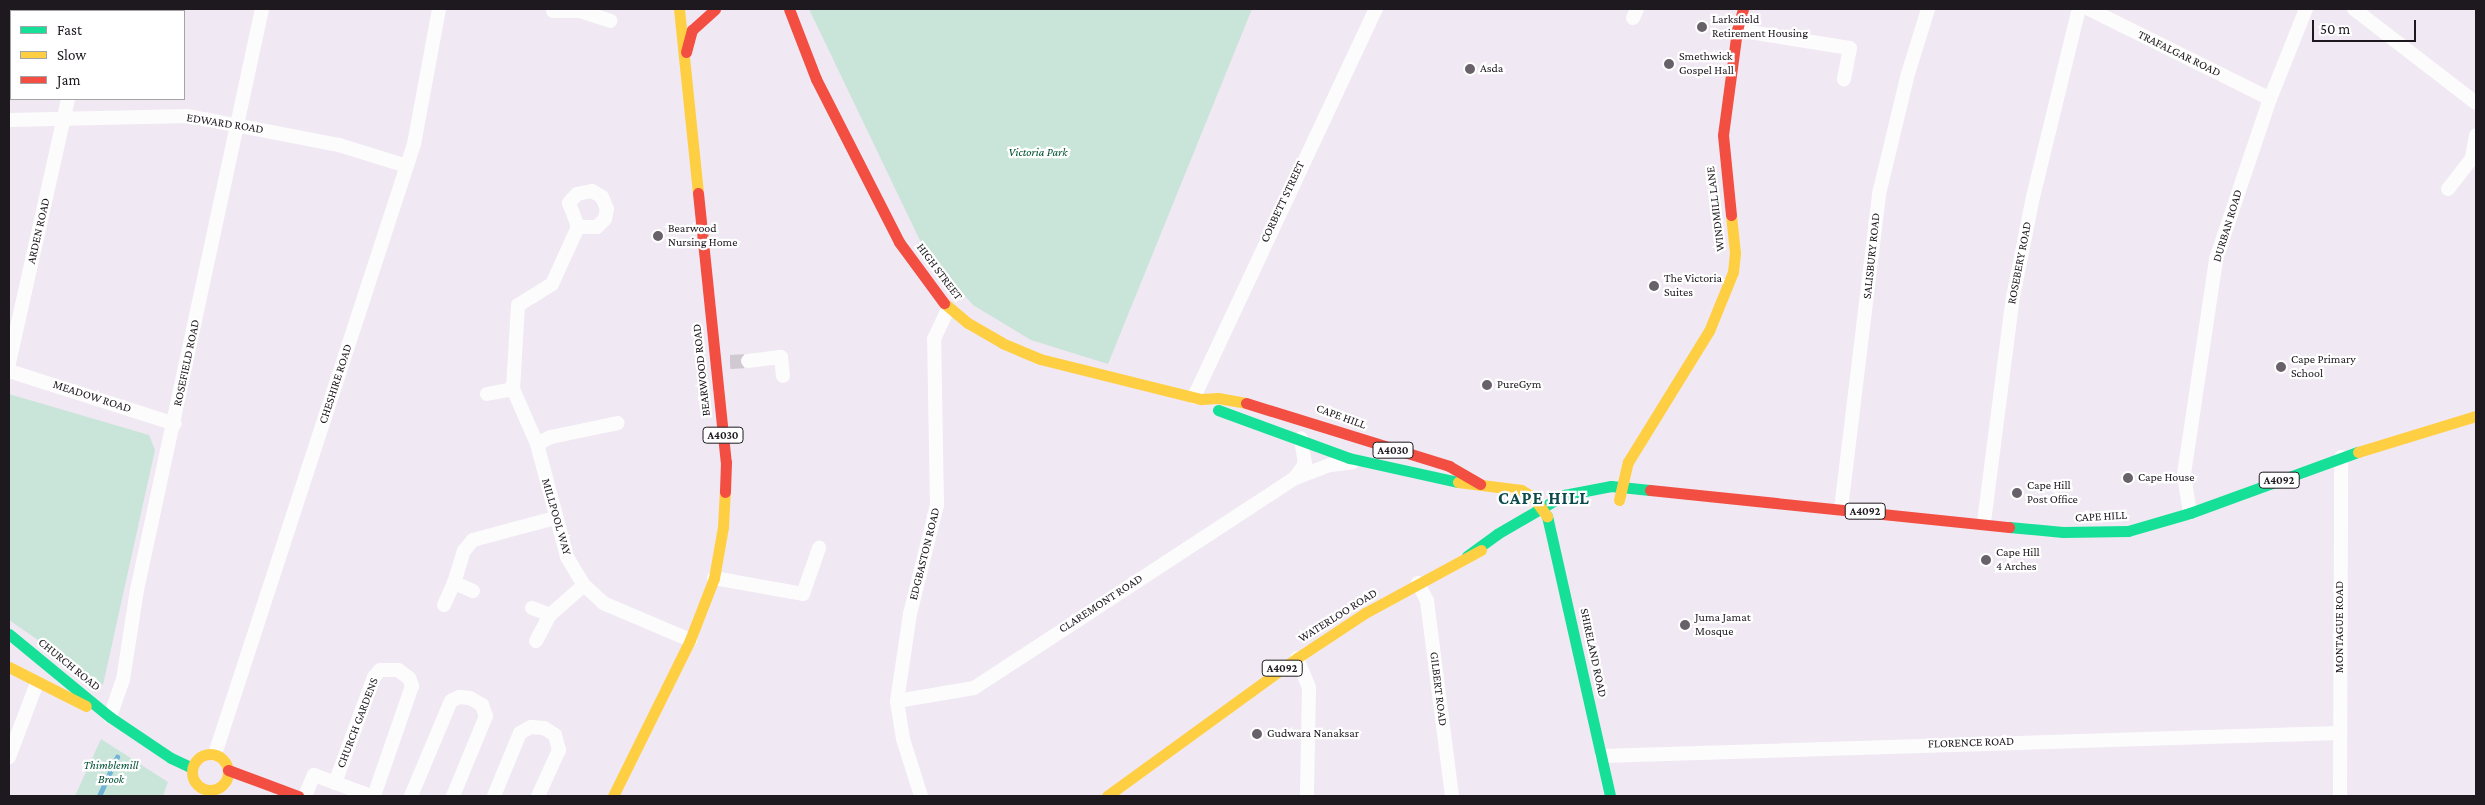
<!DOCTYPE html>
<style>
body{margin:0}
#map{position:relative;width:2485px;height:805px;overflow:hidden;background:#f0e8f2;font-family:"Crimson Pro",serif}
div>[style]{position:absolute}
.green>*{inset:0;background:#c9e5d9}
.stream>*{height:4.5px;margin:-2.25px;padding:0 2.25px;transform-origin:2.25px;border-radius:2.25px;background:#71b4d6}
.street-tunnel>*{height:14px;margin-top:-7px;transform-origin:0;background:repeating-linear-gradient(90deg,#d0c9d2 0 14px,transparent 0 21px)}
.street>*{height:14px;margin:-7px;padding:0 7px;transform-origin:7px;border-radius:7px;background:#fdfcfd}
.fast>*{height:11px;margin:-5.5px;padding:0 5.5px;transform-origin:5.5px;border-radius:5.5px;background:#16e098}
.slow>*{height:11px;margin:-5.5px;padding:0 5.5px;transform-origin:5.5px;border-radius:5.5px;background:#ffcf43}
.slow>.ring{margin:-5.5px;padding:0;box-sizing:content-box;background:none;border:11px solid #ffcf43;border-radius:50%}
.jam>*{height:11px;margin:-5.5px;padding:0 5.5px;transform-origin:5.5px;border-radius:5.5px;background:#f24e42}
.dots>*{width:14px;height:14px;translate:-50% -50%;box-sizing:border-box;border:2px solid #fff;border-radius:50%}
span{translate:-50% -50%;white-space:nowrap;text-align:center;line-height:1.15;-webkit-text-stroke:4.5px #fff;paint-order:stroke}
.shield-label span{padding:1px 4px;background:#fff;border:1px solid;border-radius:4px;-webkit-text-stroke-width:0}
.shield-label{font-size:11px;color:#1e191f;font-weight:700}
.poi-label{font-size:12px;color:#1e191f}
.left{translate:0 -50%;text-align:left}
.street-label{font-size:12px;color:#1e191f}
.park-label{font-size:12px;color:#005034;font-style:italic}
.district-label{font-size:18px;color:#0b4b4b;font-weight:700;letter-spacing:1px}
.frame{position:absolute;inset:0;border:10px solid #1e191f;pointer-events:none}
.legend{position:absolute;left:10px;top:10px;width:175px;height:90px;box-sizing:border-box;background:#fff;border:1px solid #a5a3a5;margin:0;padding:6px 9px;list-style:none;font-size:15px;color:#1e191f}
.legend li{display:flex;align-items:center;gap:10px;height:25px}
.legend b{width:25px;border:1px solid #a5a3a5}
.scale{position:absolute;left:2312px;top:20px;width:104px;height:22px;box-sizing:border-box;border:2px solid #1e191f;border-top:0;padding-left:6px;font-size:15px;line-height:18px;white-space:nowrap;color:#1e191f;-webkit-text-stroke:4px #fff;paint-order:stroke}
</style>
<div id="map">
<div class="green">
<i style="clip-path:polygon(809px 9px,1252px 9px,1108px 364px,1031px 340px,973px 305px,925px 251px)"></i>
<i style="clip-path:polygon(9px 394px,149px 435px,155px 450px,103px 685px,9px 620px)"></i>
<i style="clip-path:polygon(101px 739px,168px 782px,163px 796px,75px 796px)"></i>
</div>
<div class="stream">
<i style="left:99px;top:796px;width:43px;rotate:-65.2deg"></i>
</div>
<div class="street-tunnel">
<i style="left:730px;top:362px;width:18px;rotate:-3deg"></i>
</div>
<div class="street">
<i style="left:2089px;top:9px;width:202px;rotate:26.4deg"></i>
<i style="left:2354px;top:9px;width:154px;rotate:37.6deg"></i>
<i style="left:87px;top:11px;width:2px;rotate:-90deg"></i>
<i style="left:553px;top:11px;width:27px"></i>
<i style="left:580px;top:11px;width:32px;rotate:18deg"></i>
<i style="left:1633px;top:18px;width:10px;rotate:-66deg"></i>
<i style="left:1737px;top:30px;width:114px;rotate:9.1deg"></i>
<i style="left:1850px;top:48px;width:32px;rotate:101deg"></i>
<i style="left:9px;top:120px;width:179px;rotate:-1.3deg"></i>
<i style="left:188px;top:116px;width:154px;rotate:10.9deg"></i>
<i style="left:339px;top:145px;width:71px;rotate:17.2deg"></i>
<i style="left:2448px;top:189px;width:39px;rotate:-52deg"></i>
<i style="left:2472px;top:158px;width:23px;rotate:-80deg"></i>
<i style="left:578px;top:227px;width:19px"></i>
<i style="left:597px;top:227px;width:11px;rotate:-45deg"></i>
<i style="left:605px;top:219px;width:10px;rotate:-79deg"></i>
<i style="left:607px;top:209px;width:13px;rotate:-113deg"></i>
<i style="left:602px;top:197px;width:12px;rotate:-149deg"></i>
<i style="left:592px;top:191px;width:15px;rotate:169deg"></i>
<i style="left:577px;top:194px;width:12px;rotate:132deg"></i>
<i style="left:569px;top:203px;width:26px;rotate:69deg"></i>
<i style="left:578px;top:227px;width:63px;rotate:114.5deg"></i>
<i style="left:552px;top:284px;width:40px;rotate:148deg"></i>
<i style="left:518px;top:305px;width:84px;rotate:93.4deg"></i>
<i style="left:513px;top:389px;width:60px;rotate:66.4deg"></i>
<i style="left:537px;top:444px;width:117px;rotate:75.1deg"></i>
<i style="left:567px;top:557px;width:33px;rotate:59deg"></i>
<i style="left:584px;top:585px;width:26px;rotate:43deg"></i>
<i style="left:603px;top:603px;width:95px;rotate:23deg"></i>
<i style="left:748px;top:361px;width:33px;rotate:-7deg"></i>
<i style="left:781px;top:357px;width:19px;rotate:84deg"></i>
<i style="left:9px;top:363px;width:271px;rotate:-77.4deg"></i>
<i style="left:9px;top:371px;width:174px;rotate:17.7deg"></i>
<i style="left:487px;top:394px;width:26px;rotate:-11deg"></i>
<i style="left:1194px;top:397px;width:429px;rotate:-64.9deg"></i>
<i style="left:537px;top:444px;width:16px;rotate:-27deg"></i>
<i style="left:551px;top:437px;width:68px;rotate:-11.8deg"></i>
<i style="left:1294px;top:479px;width:19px;rotate:-54deg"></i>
<i style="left:1305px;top:464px;width:26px;rotate:-99deg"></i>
<i style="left:1841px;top:509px;width:317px;rotate:-83.1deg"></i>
<i style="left:1879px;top:194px;width:120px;rotate:-76.5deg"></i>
<i style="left:1907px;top:77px;width:71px;rotate:-72.8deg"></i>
<i style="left:2190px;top:513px;width:39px;rotate:-99deg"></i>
<i style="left:2184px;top:474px;width:217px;rotate:-81.5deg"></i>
<i style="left:2216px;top:259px;width:169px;rotate:-71.4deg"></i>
<i style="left:2270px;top:99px;width:97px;rotate:-68.2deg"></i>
<i style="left:1984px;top:522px;width:227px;rotate:-82.7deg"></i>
<i style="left:2013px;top:297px;width:102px;rotate:-78.7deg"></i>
<i style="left:2033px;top:197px;width:194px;rotate:-76.3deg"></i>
<i style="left:714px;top:578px;width:90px;rotate:10.2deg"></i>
<i style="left:803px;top:594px;width:49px;rotate:-70.8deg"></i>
<i style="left:1418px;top:583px;width:20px;rotate:63deg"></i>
<i style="left:1427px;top:601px;width:197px;rotate:82.7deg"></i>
<i style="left:473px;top:591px;width:21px;rotate:-157deg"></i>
<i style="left:454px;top:583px;width:34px;rotate:-73deg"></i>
<i style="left:464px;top:551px;width:14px;rotate:-51deg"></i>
<i style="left:473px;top:540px;width:85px;rotate:-15deg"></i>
<i style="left:444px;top:605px;width:24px;rotate:-66deg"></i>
<i style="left:532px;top:608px;width:19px;rotate:21deg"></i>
<i style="left:536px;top:641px;width:30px;rotate:-62deg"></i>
<i style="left:550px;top:615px;width:45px;rotate:-41.4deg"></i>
<i style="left:1297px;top:658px;width:32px;rotate:68deg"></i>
<i style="left:1309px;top:688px;width:108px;rotate:91.1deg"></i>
<i style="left:897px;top:701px;width:78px;rotate:-9.6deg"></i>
<i style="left:974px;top:688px;width:381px;rotate:-33.2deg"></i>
<i style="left:1293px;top:479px;width:40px;rotate:-21deg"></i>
<i style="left:1330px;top:465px;width:23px;rotate:-7deg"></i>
<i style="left:110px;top:717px;width:39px;rotate:-71deg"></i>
<i style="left:123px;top:680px;width:91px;rotate:-81.2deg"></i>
<i style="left:137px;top:590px;width:594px;rotate:-77.86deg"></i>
<i style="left:215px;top:754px;width:642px;rotate:-71.93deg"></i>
<i style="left:414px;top:144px;width:137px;rotate:-79.5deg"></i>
<i style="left:1602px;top:756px;width:738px;rotate:-1.79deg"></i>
<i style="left:9px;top:757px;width:79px;rotate:-69.3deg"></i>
<i style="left:335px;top:783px;width:113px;rotate:-69.8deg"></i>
<i style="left:374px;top:677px;width:9px;rotate:-49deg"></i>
<i style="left:380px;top:670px;width:18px"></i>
<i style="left:398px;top:670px;width:14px;rotate:36deg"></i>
<i style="left:409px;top:678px;width:9px;rotate:69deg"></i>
<i style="left:412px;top:686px;width:116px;rotate:109.1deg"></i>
<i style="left:305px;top:796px;width:23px;rotate:-67deg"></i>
<i style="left:314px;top:775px;width:61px;rotate:20.2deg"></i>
<i style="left:411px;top:796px;width:103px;rotate:-67.2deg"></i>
<i style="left:451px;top:701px;width:9px;rotate:-27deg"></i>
<i style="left:459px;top:697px;width:11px;rotate:5deg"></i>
<i style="left:470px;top:698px;width:14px;rotate:30deg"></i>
<i style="left:482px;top:705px;width:12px;rotate:70deg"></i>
<i style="left:486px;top:716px;width:87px;rotate:112.4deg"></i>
<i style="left:494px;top:796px;width:68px;rotate:-67.6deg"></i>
<i style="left:520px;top:733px;width:13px;rotate:-29deg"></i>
<i style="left:531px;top:727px;width:13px;rotate:4deg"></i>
<i style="left:544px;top:728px;width:13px;rotate:32deg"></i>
<i style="left:555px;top:735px;width:16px;rotate:75deg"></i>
<i style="left:559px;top:750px;width:51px;rotate:114.5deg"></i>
<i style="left:921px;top:796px;width:60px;rotate:-107.5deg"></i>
<i style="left:903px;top:739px;width:38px;rotate:-99deg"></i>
<i style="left:897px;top:701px;width:88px;rotate:-81.5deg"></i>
<i style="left:910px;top:614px;width:112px;rotate:-76.1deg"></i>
<i style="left:937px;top:505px;width:166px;rotate:-91deg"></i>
<i style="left:934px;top:339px;width:33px;rotate:-65deg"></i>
<i style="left:2340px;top:796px;width:339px;rotate:-89.8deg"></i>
</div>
<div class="fast">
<i style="left:1218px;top:410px;width:140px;rotate:20.1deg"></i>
<i style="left:1349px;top:458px;width:112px;rotate:12.4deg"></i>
<i style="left:1547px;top:516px;width:287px;rotate:77.3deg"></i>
<i style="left:2009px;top:527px;width:54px;rotate:5.3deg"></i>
<i style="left:2063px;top:532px;width:65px;rotate:-0.9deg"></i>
<i style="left:2128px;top:531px;width:65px;rotate:-16.2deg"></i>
<i style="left:2190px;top:513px;width:179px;rotate:-20deg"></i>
<i style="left:1467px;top:556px;width:37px;rotate:-36deg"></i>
<i style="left:1497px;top:534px;width:78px;rotate:-30.2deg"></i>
<i style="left:1564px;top:495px;width:48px;rotate:-10.8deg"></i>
<i style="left:1611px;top:486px;width:39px;rotate:6deg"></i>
<i style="left:9px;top:634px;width:131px;rotate:39.4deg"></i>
<i style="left:110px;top:717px;width:73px;rotate:33.9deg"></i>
<i style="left:171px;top:758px;width:23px;rotate:25deg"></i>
</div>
<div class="slow">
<i style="left:679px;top:9px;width:185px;rotate:84.1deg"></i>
<i style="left:944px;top:303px;width:31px;rotate:40deg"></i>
<i style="left:968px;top:323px;width:39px;rotate:30deg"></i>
<i style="left:1002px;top:343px;width:41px;rotate:22.8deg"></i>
<i style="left:1040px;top:359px;width:166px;rotate:14deg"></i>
<i style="left:1201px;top:399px;width:17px;rotate:-3deg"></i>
<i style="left:1218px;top:398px;width:28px;rotate:10deg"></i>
<i style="left:2358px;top:452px;width:123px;rotate:-17deg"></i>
<i style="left:1458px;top:482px;width:64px;rotate:7.2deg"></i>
<i style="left:1521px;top:490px;width:14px;rotate:30deg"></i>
<i style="left:1533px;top:497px;width:24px;rotate:54deg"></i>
<i style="left:1619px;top:500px;width:39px;rotate:-77deg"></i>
<i style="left:1628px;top:462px;width:154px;rotate:-58.3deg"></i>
<i style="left:1709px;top:331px;width:64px;rotate:-67.9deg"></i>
<i style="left:1733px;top:272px;width:19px;rotate:-84deg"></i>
<i style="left:1735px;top:253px;width:38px;rotate:-96deg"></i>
<i style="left:9px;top:667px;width:86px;rotate:26.9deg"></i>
<i class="ring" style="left:192px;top:754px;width:25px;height:25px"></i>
<i style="left:613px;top:796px;width:174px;rotate:-63.7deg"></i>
<i style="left:690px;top:640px;width:66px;rotate:-68.8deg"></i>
<i style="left:714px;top:578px;width:52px;rotate:-80deg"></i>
<i style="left:723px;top:527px;width:35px;rotate:-87deg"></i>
<i style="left:1107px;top:796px;width:235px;rotate:-36deg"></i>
<i style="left:1297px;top:658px;width:82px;rotate:-33.5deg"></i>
<i style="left:1365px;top:613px;width:132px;rotate:-28.5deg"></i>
</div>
<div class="jam">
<i style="left:789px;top:9px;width:75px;rotate:68.9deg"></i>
<i style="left:816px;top:79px;width:183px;rotate:63deg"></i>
<i style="left:899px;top:242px;width:76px;rotate:53.6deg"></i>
<i style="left:686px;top:52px;width:23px;rotate:-75deg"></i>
<i style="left:692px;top:30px;width:31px;rotate:-42deg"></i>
<i style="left:698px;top:193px;width:270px;rotate:84.1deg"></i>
<i style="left:726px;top:462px;width:30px;rotate:92deg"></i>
<i style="left:1731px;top:215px;width:80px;rotate:-95.7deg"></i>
<i style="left:1723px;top:135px;width:106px;rotate:-82.4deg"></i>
<i style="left:1737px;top:30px;width:22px;rotate:-74deg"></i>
<i style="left:1246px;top:403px;width:213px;rotate:17.2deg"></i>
<i style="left:1449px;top:466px;width:36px;rotate:30deg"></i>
<i style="left:1650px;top:490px;width:361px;rotate:5.9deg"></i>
<i style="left:228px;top:770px;width:75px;rotate:20.4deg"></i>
</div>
<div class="dots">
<i style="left:1702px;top:27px;background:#686169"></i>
<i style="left:1669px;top:64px;background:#686169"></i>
<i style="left:1470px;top:69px;background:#686169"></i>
<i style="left:658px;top:236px;background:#686169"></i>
<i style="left:1654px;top:286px;background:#686169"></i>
<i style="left:2281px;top:367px;background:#686169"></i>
<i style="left:1487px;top:385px;background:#686169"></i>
<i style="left:2128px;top:478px;background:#686169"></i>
<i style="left:2017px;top:493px;background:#686169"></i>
<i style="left:1986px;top:560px;background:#686169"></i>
<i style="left:1685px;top:625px;background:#686169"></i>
<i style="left:1257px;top:734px;background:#686169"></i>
</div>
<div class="shield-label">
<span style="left:723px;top:435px">A4030</span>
<span style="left:1393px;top:450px">A4030</span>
<span style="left:2279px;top:480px">A4092</span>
<span style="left:1865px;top:511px">A4092</span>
<span style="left:1282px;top:668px">A4092</span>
</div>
<div class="poi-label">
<span class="left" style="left:1712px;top:27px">Larksfield<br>Retirement Housing</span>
<span class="left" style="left:1679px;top:64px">Smethwick<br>Gospel Hall</span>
<span class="left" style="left:1480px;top:69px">Asda</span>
<span class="left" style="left:668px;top:236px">Bearwood<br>Nursing Home</span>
<span class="left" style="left:1664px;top:286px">The Victoria<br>Suites</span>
<span class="left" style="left:2291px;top:367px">Cape Primary<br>School</span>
<span class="left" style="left:1497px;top:385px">PureGym</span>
<span class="left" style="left:2138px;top:478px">Cape House</span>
<span class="left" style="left:2027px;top:493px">Cape Hill<br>Post Office</span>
<span class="left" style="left:1996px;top:560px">Cape Hill<br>4 Arches</span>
<span class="left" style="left:1695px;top:625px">Juma Jamat<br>Mosque</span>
<span class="left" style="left:1267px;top:734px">Gudwara Nanaksar</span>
</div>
<div class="street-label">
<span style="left:2179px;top:54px;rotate:26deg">TRAFALGAR ROAD</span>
<span style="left:225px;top:124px;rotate:9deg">EDWARD ROAD</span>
<span style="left:1283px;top:202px;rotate:-65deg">CORBETT STREET</span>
<span style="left:1716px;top:209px;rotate:-97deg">WINDMILL LANE</span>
<span style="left:2228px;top:226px;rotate:-73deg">DURBAN ROAD</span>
<span style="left:39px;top:231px;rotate:-77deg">ARDEN ROAD</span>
<span style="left:1872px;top:256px;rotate:-84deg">SALISBURY ROAD</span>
<span style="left:2020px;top:263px;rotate:-79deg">ROSEBERY ROAD</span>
<span style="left:939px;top:272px;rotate:53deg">HIGH STREET</span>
<span style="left:187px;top:363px;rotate:-78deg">ROSEFIELD ROAD</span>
<span style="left:702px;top:370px;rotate:-96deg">BEARWOOD ROAD</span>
<span style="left:336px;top:384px;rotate:-72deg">CHESHIRE ROAD</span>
<span style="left:92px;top:397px;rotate:18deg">MEADOW ROAD</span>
<span style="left:1341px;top:417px;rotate:20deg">CAPE HILL</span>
<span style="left:556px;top:517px;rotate:74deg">MILLPOOL WAY</span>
<span style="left:2101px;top:517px;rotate:-3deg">CAPE HILL</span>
<span style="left:925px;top:554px;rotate:-76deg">EDGBASTON ROAD</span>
<span style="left:1101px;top:604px;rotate:-33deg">CLAREMONT ROAD</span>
<span style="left:1338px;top:616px;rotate:-32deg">WATERLOO ROAD</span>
<span style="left:2340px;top:627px;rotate:-90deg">MONTAGUE ROAD</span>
<span style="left:1593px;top:653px;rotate:78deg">SHIRELAND ROAD</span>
<span style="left:69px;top:665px;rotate:39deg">CHURCH ROAD</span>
<span style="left:1438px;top:689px;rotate:83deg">GILBERT ROAD</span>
<span style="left:358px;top:723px;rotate:-69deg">CHURCH GARDENS</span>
<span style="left:1971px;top:743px;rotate:-2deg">FLORENCE ROAD</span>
</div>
<div class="park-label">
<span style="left:1038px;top:153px">Victoria Park</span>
<span style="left:111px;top:773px">Thimblemill<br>Brook</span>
</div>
<div class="district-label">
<span style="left:1544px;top:498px">CAPE HILL</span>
</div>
<div class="frame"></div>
<ul class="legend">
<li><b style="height:6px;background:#16e098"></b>Fast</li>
<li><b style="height:6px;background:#ffcf43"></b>Slow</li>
<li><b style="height:6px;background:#f24e42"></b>Jam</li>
</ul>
<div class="scale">50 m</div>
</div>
